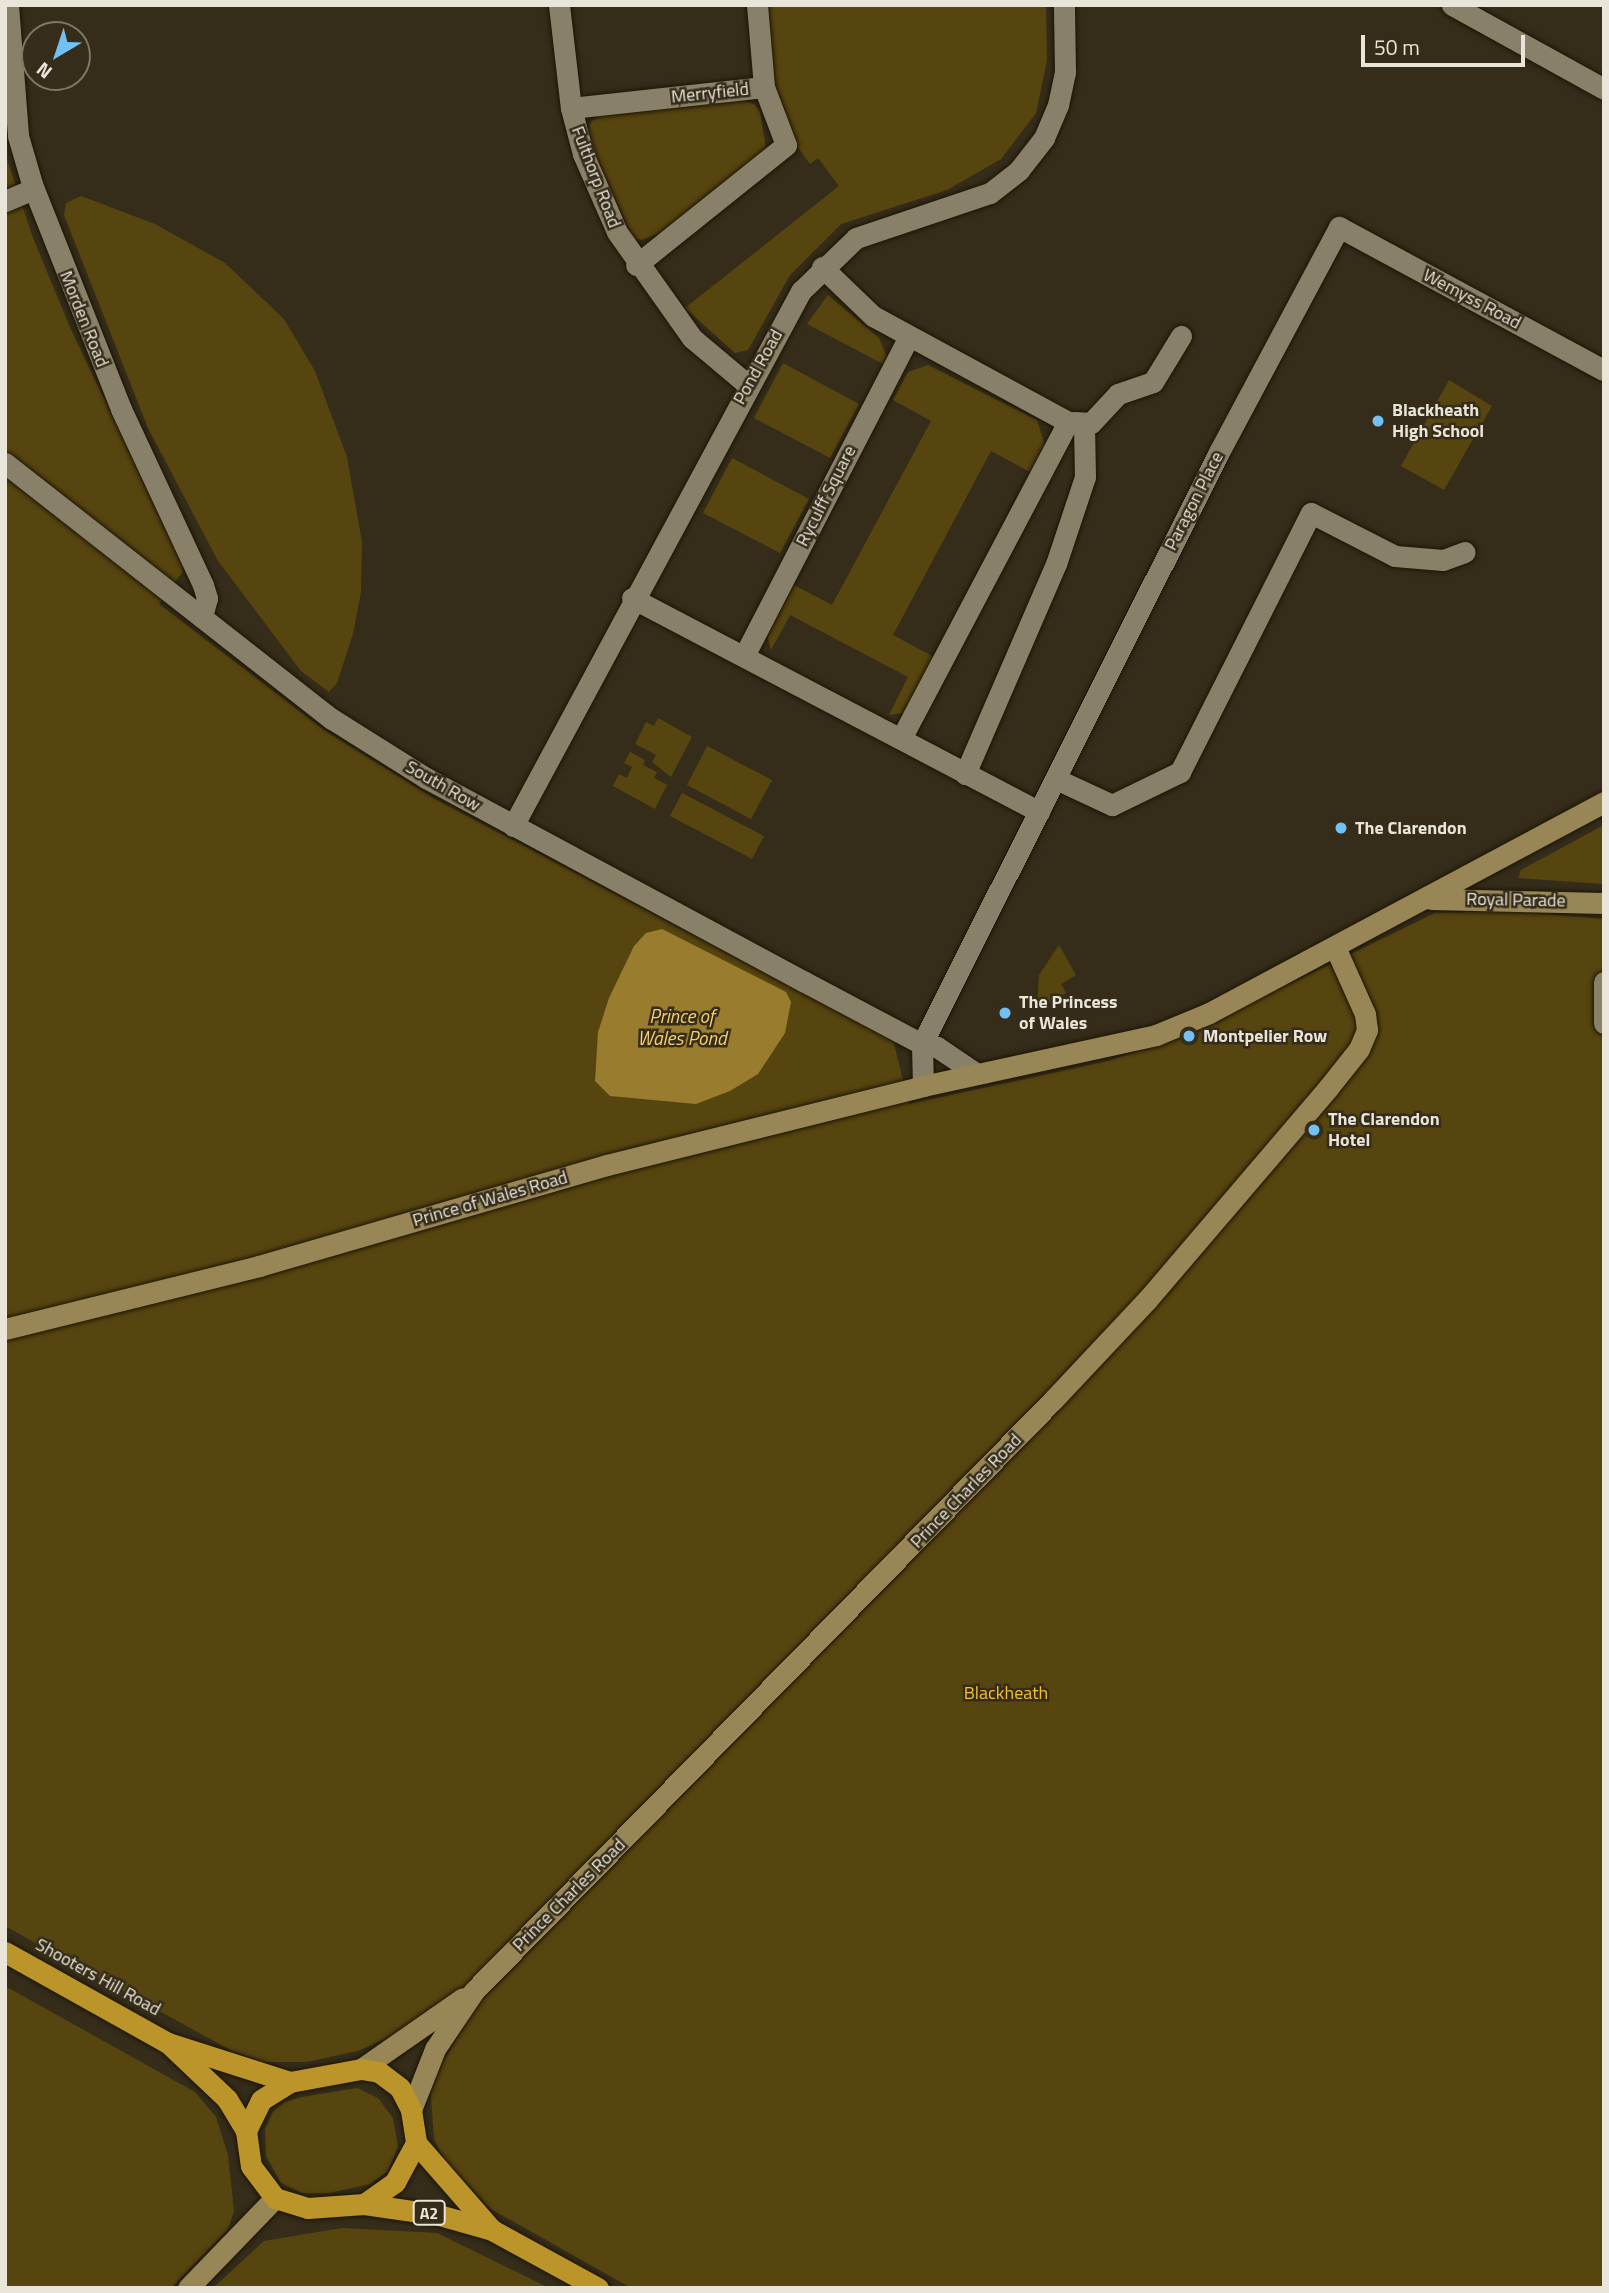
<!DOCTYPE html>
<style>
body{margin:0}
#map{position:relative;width:1609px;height:2293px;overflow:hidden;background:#352d1a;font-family:"Titillium Web",sans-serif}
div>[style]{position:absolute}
.green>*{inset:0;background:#574510}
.water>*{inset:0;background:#997c2e}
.roads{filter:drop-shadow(0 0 2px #1d1504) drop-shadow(0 0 2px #1d1504)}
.street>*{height:21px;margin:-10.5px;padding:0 10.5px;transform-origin:10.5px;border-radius:10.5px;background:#89806a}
.secondary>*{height:21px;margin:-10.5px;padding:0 10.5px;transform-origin:10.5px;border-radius:10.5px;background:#988657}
.highway>*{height:21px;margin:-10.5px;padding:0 10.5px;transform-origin:10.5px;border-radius:10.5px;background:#bb952a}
.dots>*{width:19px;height:19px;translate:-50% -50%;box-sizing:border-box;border:4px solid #352d1a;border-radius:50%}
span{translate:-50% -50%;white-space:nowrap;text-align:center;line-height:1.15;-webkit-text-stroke:5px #352d1a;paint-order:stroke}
.shield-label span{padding:2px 5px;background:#352d1a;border:2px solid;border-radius:5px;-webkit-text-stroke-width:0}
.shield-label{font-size:16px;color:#eae5d9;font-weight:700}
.street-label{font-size:18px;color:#eae5d9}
.poi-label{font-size:18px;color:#eae5d9;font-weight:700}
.left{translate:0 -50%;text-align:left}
.park-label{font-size:18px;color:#f2c031}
.water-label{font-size:19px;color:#f7d06d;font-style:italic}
.frame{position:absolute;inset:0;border:7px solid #eae5d9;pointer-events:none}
.north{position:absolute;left:21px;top:21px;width:70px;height:70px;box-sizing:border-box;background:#352d1a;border:2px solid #7d7766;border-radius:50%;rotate:219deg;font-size:19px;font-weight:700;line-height:28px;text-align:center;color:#eae5d9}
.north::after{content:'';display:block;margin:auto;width:24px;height:32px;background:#71c1f4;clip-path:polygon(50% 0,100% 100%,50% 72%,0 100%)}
.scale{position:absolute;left:1361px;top:35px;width:164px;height:32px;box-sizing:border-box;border:4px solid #eae5d9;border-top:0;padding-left:9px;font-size:21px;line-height:24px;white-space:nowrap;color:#eae5d9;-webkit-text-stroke:5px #352d1a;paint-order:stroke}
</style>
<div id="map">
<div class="green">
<i style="clip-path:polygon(765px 5px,1046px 5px,1047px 60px,1036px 113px,1001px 159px,947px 190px,841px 224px,790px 275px,748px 350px,735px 353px,685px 308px,839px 186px,818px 158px,810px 164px,795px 143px,776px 97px)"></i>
<i style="clip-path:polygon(737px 99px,754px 104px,760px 112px,766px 149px,660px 233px,641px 240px,633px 237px,593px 152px,588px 129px,591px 122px,602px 114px)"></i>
<i style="clip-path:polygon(5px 153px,33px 238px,72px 332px,183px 563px,183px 571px,159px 604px,324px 730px,433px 798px,893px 1040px,909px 1104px,1108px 1061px,1181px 1037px,1435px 913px,1509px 911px,1604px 919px,1604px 2288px,631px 2288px,491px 2209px,444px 2159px,434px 2139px,430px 2084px,466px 2023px,441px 2001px,389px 2037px,358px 2051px,307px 2062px,263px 2062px,232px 2051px,5px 1926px)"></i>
<i style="clip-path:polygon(81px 196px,155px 224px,225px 263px,284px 319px,315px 371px,347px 457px,362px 542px,361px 592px,353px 634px,337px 683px,329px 692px,301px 671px,218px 561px,148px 428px,64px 215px,66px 203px)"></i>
<i style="clip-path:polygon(828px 295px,879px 338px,887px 357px,885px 365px,807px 324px)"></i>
<i style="clip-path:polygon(783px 363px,859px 404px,830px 458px,754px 418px)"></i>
<i style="clip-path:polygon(928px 365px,1037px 420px,1045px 445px,1030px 472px,991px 451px,893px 635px,934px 657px,904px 713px,889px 715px,908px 677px,790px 615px,771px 650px,767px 636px,794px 585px,832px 605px,931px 421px,893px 400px,908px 372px)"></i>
<i style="clip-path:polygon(1449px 380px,1492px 406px,1444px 490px,1401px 466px)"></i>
<i style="clip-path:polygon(732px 458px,809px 499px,780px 553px,703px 513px)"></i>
<i style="clip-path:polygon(658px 718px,692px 737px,671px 777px,652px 762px,656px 755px,635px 744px,646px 722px,654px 726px)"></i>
<i style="clip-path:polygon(707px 746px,772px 780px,751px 819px,687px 785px)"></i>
<i style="clip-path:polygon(630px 752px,645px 760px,643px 765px,657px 772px,654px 778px,667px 785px,655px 809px,613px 786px,619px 774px,627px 778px,632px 767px,624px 763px)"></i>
<i style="clip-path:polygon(682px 793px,764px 836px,752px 859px,670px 816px)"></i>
<i style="clip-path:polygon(1604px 825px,1604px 884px,1518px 878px,1521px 870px)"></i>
<i style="clip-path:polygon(1059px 945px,1076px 975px,1061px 984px,1066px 993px,1037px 1009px,1039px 975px)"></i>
<i style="clip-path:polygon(5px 1986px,195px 2092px,216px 2117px,228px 2155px,234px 2211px,228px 2229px,171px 2288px,5px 2288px)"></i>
<i style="clip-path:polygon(357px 2088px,378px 2098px,393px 2118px,398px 2147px,388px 2171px,370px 2184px,329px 2193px,302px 2193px,281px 2183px,266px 2156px,265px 2129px,273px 2112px,285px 2102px,302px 2097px)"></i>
<i style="clip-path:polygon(342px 2228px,437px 2233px,549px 2288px,213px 2288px,264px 2241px)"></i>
</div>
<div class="water">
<i style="clip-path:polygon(662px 929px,786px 992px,791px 1002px,785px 1033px,758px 1074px,730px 1091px,696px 1104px,610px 1096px,595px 1081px,598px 1032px,609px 998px,634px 946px,646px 933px)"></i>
</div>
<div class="roads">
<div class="street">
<i style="left:8px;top:5px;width:131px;rotate:85.6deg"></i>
<i style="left:18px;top:136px;width:50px;rotate:73.7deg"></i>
<i style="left:32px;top:184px;width:242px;rotate:68.4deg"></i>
<i style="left:121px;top:409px;width:194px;rotate:65deg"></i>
<i style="left:203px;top:585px;width:14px;rotate:73deg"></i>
<i style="left:207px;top:598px;width:20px;rotate:105deg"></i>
<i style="left:559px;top:5px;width:104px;rotate:83.4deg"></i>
<i style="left:571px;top:108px;width:48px;rotate:75.4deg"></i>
<i style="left:583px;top:154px;width:85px;rotate:66.4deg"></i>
<i style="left:617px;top:232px;width:130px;rotate:54.7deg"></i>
<i style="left:692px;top:338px;width:73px;rotate:40deg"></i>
<i style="left:757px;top:5px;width:82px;rotate:85.1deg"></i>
<i style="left:1452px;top:5px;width:174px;rotate:28.9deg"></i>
<i style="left:571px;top:108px;width:194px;rotate:-6.2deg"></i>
<i style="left:764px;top:87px;width:62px;rotate:69.2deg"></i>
<i style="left:786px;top:145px;width:192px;rotate:141.3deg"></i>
<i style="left:5px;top:201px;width:30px;rotate:-23deg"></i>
<i style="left:822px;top:267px;width:71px;rotate:43.9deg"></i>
<i style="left:873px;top:316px;width:222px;rotate:28.5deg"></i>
<i style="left:1068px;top:422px;width:358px;rotate:117.8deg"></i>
<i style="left:1074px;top:422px;width:17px;rotate:3deg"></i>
<i style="left:1091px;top:423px;width:40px;rotate:-47deg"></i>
<i style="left:1118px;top:394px;width:37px;rotate:-19deg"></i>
<i style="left:1153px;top:382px;width:54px;rotate:-58.7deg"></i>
<i style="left:5px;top:463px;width:415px;rotate:38.1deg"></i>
<i style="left:332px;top:719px;width:111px;rotate:32.1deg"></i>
<i style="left:426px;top:778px;width:428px;rotate:28.3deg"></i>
<i style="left:803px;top:981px;width:135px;rotate:27.9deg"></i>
<i style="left:922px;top:1044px;width:15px;rotate:11deg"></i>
<i style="left:937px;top:1047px;width:48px;rotate:34deg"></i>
<i style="left:632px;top:598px;width:460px;rotate:27.7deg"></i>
<i style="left:744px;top:656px;width:359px;rotate:-62.7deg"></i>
<i style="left:965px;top:774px;width:229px;rotate:-66.6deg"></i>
<i style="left:1056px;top:564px;width:92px;rotate:-71.6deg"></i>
<i style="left:1085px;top:477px;width:54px;rotate:-91.1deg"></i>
<i style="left:1056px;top:779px;width:62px;rotate:24.9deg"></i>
<i style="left:1112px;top:805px;width:76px;rotate:-25.9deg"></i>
<i style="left:1180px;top:772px;width:290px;rotate:-63.2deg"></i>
<i style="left:1311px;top:513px;width:94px;rotate:27.1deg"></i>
<i style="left:1395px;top:556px;width:48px;rotate:4.8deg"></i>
<i style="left:1443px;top:560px;width:23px;rotate:-20deg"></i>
<i style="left:513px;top:826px;width:608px;rotate:-61.71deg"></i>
<i style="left:801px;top:291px;width:76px;rotate:-43.9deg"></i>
<i style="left:856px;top:238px;width:141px;rotate:-18.6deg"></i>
<i style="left:990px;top:193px;width:37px;rotate:-38deg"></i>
<i style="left:1019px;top:170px;width:41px;rotate:-52deg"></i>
<i style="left:1044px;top:138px;width:36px;rotate:-67deg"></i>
<i style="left:1058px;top:105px;width:34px;rotate:-78deg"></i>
<i style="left:1065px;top:72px;width:67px;rotate:-90.9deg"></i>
<i style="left:1604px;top:982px;width:41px;rotate:90deg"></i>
<i style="left:923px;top:1086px;width:42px;rotate:-91.4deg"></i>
<i style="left:922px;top:1044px;width:662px;rotate:-63.36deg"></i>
<i style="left:1219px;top:452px;width:255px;rotate:-61.9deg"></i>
<i style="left:1339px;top:227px;width:301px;rotate:28.4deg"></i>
</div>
<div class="secondary">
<i style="left:1431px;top:899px;width:173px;rotate:1.3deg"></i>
<i style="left:5px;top:1329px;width:262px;rotate:-13.9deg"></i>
<i style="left:259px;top:1266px;width:362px;rotate:-16.2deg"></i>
<i style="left:607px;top:1165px;width:326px;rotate:-14deg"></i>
<i style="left:923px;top:1086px;width:239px;rotate:-12.3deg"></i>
<i style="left:1156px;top:1035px;width:57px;rotate:-22.5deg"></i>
<i style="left:1209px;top:1013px;width:448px;rotate:-28.1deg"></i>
<i style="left:361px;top:2069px;width:124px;rotate:-34.8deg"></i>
<i style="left:411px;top:2110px;width:66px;rotate:-68.5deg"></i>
<i style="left:435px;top:2049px;width:70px;rotate:-56.1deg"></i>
<i style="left:474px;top:1991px;width:827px;rotate:-45.59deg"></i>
<i style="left:1053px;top:1400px;width:137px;rotate:-46.8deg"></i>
<i style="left:1147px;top:1300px;width:279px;rotate:-49.5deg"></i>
<i style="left:1328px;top:1088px;width:50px;rotate:-51.5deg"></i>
<i style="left:1359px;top:1049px;width:21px;rotate:-67deg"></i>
<i style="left:1367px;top:1030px;width:16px;rotate:-97deg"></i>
<i style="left:1365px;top:1014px;width:73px;rotate:-114.1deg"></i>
<i style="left:188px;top:2288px;width:125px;rotate:-46deg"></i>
</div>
<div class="highway">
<i style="left:5px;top:1952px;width:187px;rotate:29.2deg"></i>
<i style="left:168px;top:2043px;width:128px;rotate:17.7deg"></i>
<i style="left:168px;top:2043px;width:81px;rotate:43.5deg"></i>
<i style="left:227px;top:2099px;width:37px;rotate:59deg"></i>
<i style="left:246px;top:2131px;width:35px;rotate:82deg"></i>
<i style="left:251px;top:2166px;width:40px;rotate:53deg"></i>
<i style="left:275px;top:2198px;width:34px;rotate:17deg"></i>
<i style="left:308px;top:2208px;width:56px;rotate:-4.1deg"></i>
<i style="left:364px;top:2204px;width:76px;rotate:8.3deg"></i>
<i style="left:439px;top:2215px;width:55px;rotate:15.8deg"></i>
<i style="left:492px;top:2230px;width:121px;rotate:28.7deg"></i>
<i style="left:246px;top:2131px;width:34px;rotate:-64deg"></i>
<i style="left:261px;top:2100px;width:34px;rotate:-32deg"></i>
<i style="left:290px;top:2082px;width:72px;rotate:-10.4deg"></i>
<i style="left:361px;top:2069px;width:18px;rotate:9deg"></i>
<i style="left:379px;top:2072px;width:26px;rotate:37deg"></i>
<i style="left:400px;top:2088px;width:25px;rotate:63deg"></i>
<i style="left:411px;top:2110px;width:33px;rotate:81deg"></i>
<i style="left:416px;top:2143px;width:114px;rotate:48.9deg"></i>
<i style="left:364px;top:2204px;width:38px;rotate:-35deg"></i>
<i style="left:395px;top:2182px;width:44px;rotate:-61.7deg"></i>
</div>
</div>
<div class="dots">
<i style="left:1378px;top:421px;background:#71c1f4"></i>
<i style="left:1341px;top:828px;background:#71c1f4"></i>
<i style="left:1005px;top:1013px;background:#71c1f4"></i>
<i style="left:1189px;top:1036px;background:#71c1f4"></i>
<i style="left:1314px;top:1130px;background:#71c1f4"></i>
</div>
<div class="shield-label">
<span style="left:429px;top:2213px">A2</span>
</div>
<div class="street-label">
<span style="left:710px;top:93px;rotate:-6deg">Merryfield</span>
<span style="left:596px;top:177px;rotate:69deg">Fulthorp Road</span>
<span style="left:1472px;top:299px;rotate:28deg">Wemyss Road</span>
<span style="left:84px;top:319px;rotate:68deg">Morden Road</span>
<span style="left:758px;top:367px;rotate:-61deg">Pond Road</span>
<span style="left:826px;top:496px;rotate:-63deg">Ryculff Square</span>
<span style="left:1194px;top:501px;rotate:-63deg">Paragon Place</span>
<span style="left:443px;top:786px;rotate:30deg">South Row</span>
<span style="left:1516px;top:900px;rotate:1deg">Royal Parade</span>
<span style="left:490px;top:1199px;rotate:-16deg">Prince of Wales Road</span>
<span style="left:966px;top:1491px;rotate:-46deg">Prince Charles Road</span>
<span style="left:569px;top:1895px;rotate:-45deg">Prince Charles Road</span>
<span style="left:98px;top:1977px;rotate:29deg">Shooters Hill Road</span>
</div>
<div class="poi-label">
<span class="left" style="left:1392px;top:421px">Blackheath<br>High School</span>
<span class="left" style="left:1355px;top:828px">The Clarendon</span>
<span class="left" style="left:1019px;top:1013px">The Princess<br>of Wales</span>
<span class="left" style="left:1203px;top:1036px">Montpelier Row</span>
<span class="left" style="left:1328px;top:1130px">The Clarendon<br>Hotel</span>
</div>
<div class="park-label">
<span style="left:1006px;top:1693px">Blackheath</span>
</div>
<div class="water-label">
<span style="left:682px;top:1027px">Prince of<br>Wales Pond</span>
</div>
<div class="frame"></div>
<div class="north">N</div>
<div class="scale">50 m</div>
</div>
